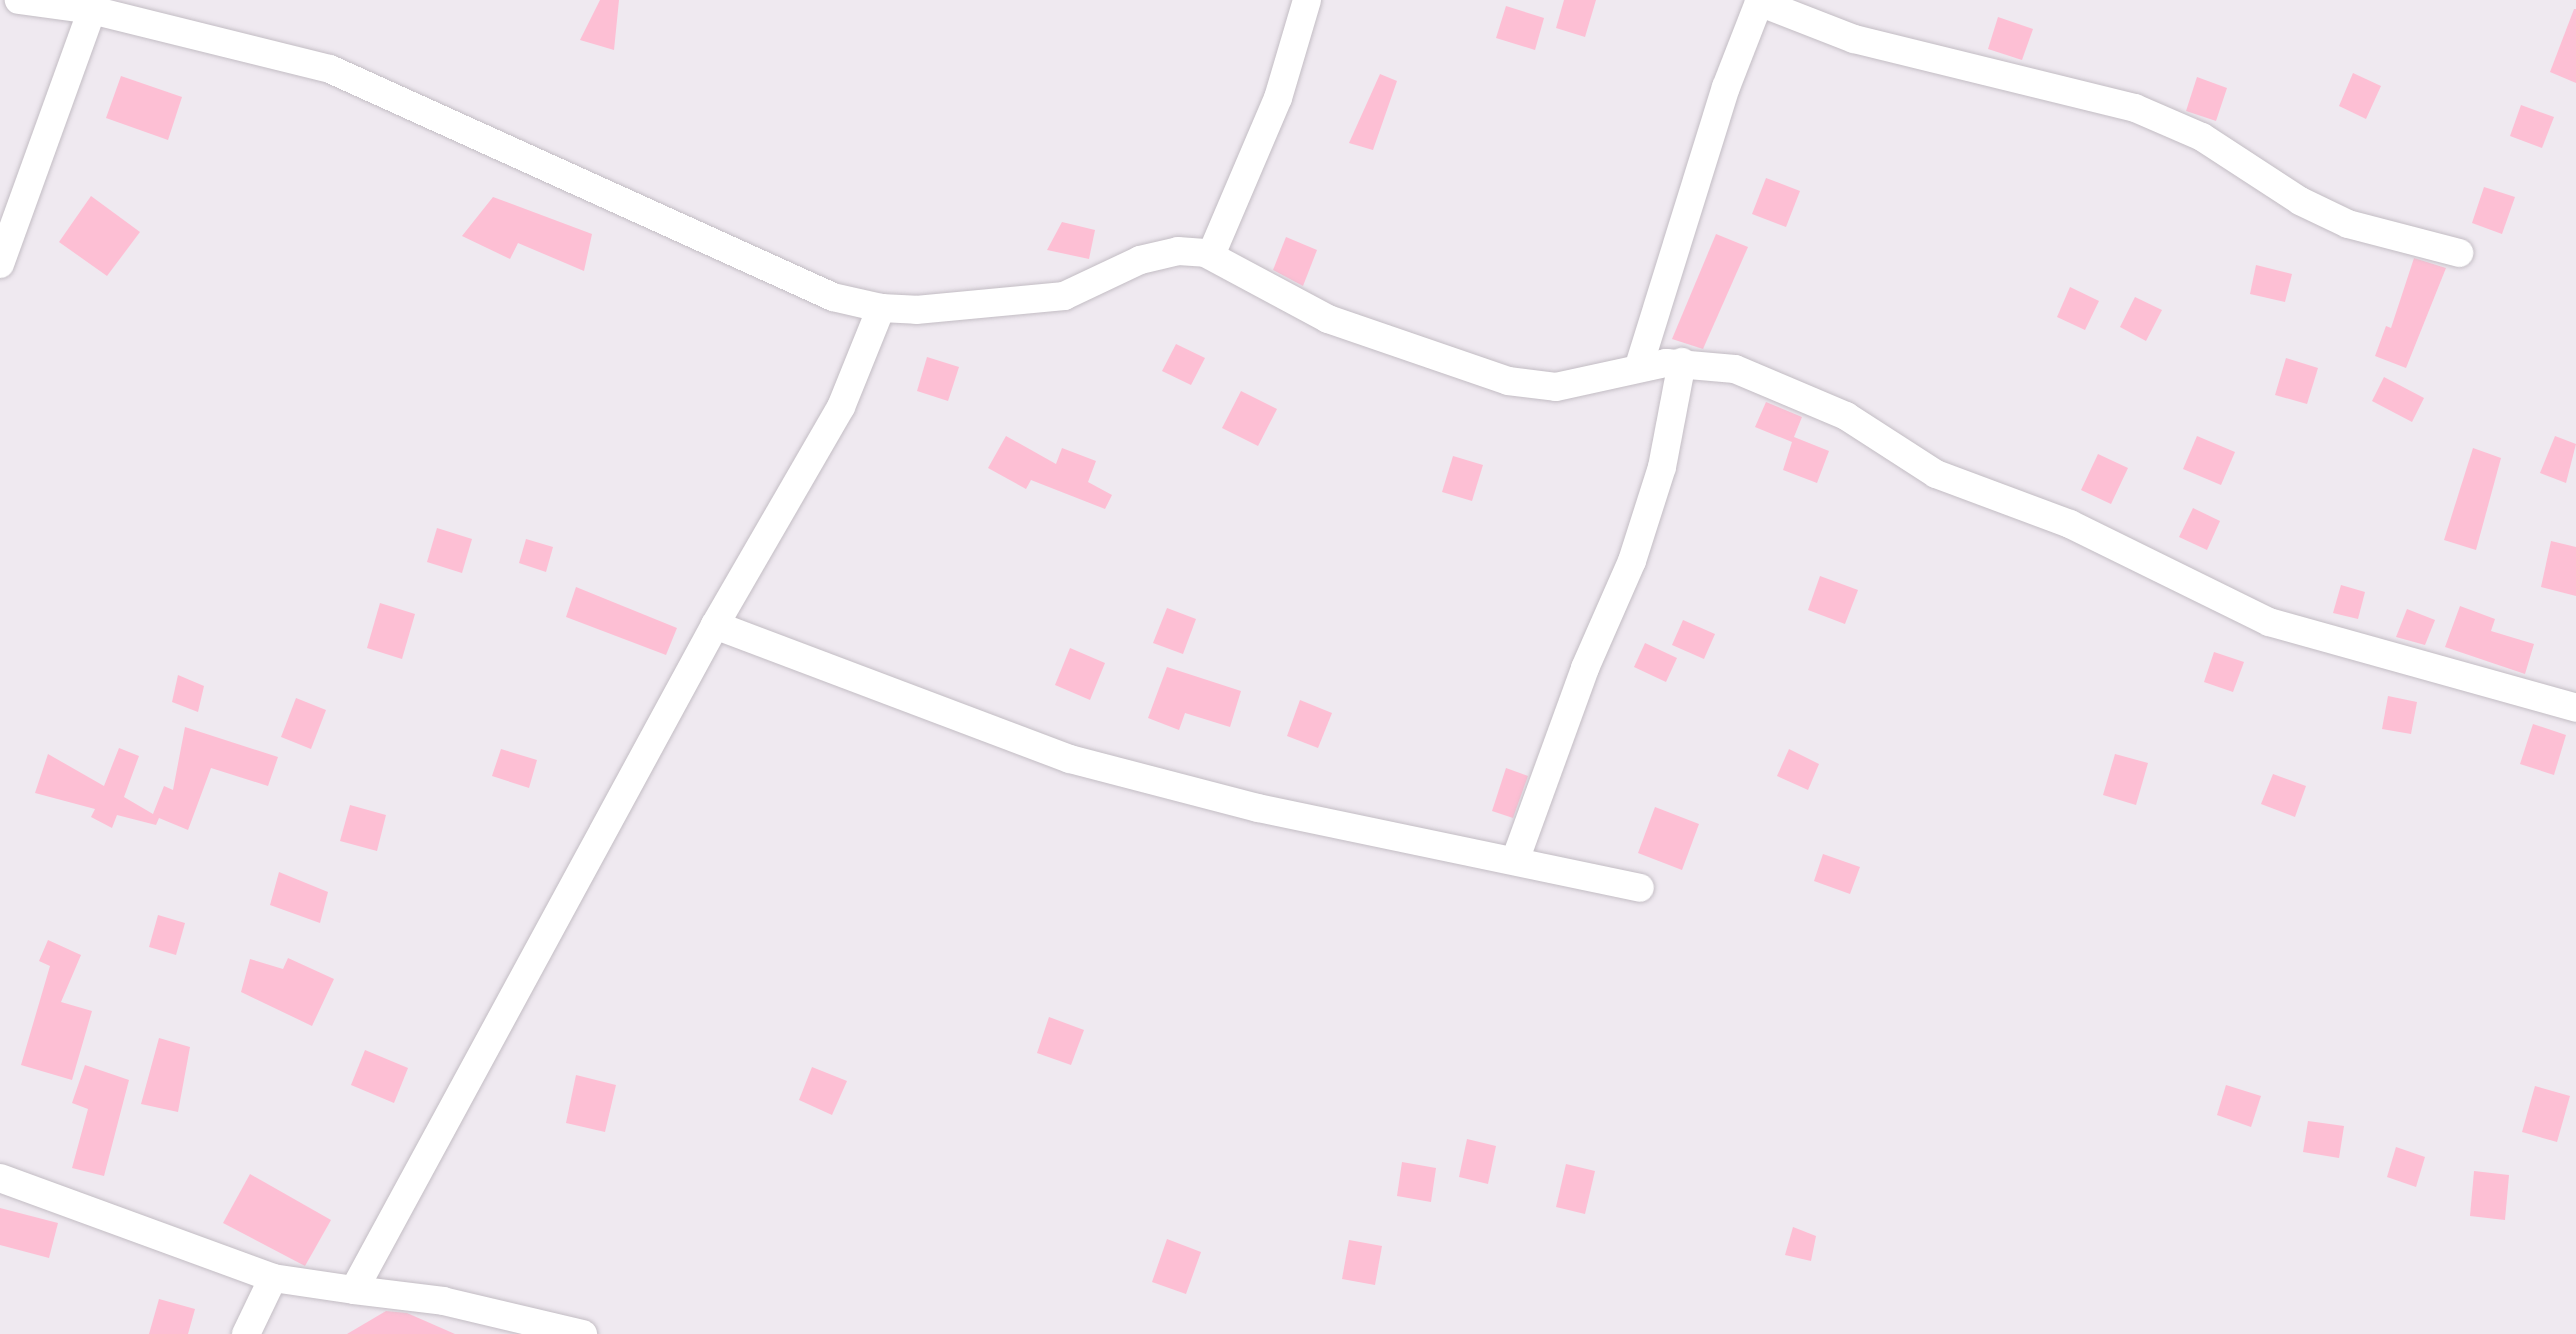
<!DOCTYPE html>
<style>
body{margin:0}
#map{position:relative;width:2576px;height:1334px;overflow:hidden;background:#efe9f0;font-family:"Source Sans 3",sans-serif}
div>[style]{position:absolute}
.building>*{inset:0;background:#fdbfd4}
.roads{filter:drop-shadow(0 0 2px #c3bdc4) drop-shadow(0 0 2px #c3bdc4)}
.street>*{height:28px;margin:-14px;padding:0 14px;transform-origin:14px;border-radius:14px;background:#fff}
span{translate:-50% -50%;white-space:nowrap;text-align:center;line-height:1.15;-webkit-text-stroke:5px #fdf6fd;paint-order:stroke}
</style>
<div id="map">
<div class="building">
<i style="clip-path:polygon(600px 0,619px 0,614px 50px,580px 40px)"></i>
<i style="clip-path:polygon(1564px 0,1596px 0,1585px 37px,1556px 28px)"></i>
<i style="clip-path:polygon(1506px 6px,1544px 18px,1535px 50px,1496px 38px)"></i>
<i style="clip-path:polygon(2574px 9px,2576px 9px,2576px 83px,2550px 72px)"></i>
<i style="clip-path:polygon(1998px 17px,2033px 29px,2022px 60px,1988px 49px)"></i>
<i style="clip-path:polygon(2353px 73px,2381px 86px,2366px 119px,2339px 106px)"></i>
<i style="clip-path:polygon(1380px 74px,1397px 81px,1373px 150px,1349px 143px)"></i>
<i style="clip-path:polygon(121px 76px,182px 97px,168px 140px,106px 118px)"></i>
<i style="clip-path:polygon(2197px 77px,2227px 88px,2216px 121px,2186px 111px)"></i>
<i style="clip-path:polygon(2521px 105px,2554px 117px,2542px 148px,2510px 136px)"></i>
<i style="clip-path:polygon(1766px 178px,1800px 191px,1786px 227px,1752px 214px)"></i>
<i style="clip-path:polygon(2484px 187px,2515px 197px,2502px 234px,2472px 223px)"></i>
<i style="clip-path:polygon(91px 196px,140px 232px,107px 276px,59px 242px)"></i>
<i style="clip-path:polygon(493px 197px,592px 234px,584px 271px,518px 243px,510px 259px,462px 236px)"></i>
<i style="clip-path:polygon(1062px 222px,1095px 230px,1089px 259px,1047px 250px)"></i>
<i style="clip-path:polygon(1716px 234px,1748px 247px,1703px 349px,1672px 339px)"></i>
<i style="clip-path:polygon(1286px 237px,1317px 250px,1303px 286px,1273px 270px)"></i>
<i style="clip-path:polygon(2414px 258px,2446px 268px,2406px 368px,2375px 356px,2386px 326px,2391px 328px)"></i>
<i style="clip-path:polygon(2256px 265px,2292px 274px,2285px 302px,2250px 294px)"></i>
<i style="clip-path:polygon(2070px 287px,2099px 301px,2085px 330px,2057px 317px)"></i>
<i style="clip-path:polygon(2135px 297px,2162px 310px,2146px 341px,2120px 327px)"></i>
<i style="clip-path:polygon(1176px 344px,1205px 358px,1191px 385px,1162px 371px)"></i>
<i style="clip-path:polygon(927px 357px,959px 367px,948px 401px,917px 391px)"></i>
<i style="clip-path:polygon(2286px 358px,2318px 368px,2307px 404px,2275px 395px)"></i>
<i style="clip-path:polygon(2384px 377px,2424px 398px,2412px 422px,2372px 401px)"></i>
<i style="clip-path:polygon(1241px 391px,1277px 409px,1258px 446px,1222px 428px)"></i>
<i style="clip-path:polygon(1766px 402px,1802px 417px,1794px 437px,1829px 451px,1817px 483px,1783px 470px,1792px 442px,1755px 427px)"></i>
<i style="clip-path:polygon(1006px 436px,1056px 464px,1062px 448px,1096px 461px,1088px 482px,1112px 495px,1105px 509px,1031px 480px,1026px 489px,988px 468px)"></i>
<i style="clip-path:polygon(2197px 436px,2235px 452px,2221px 485px,2183px 469px)"></i>
<i style="clip-path:polygon(2555px 436px,2576px 444px,2566px 483px,2540px 473px)"></i>
<i style="clip-path:polygon(2473px 448px,2501px 458px,2476px 550px,2444px 540px)"></i>
<i style="clip-path:polygon(2098px 454px,2128px 468px,2111px 504px,2081px 490px)"></i>
<i style="clip-path:polygon(1453px 456px,1483px 465px,1472px 501px,1442px 492px)"></i>
<i style="clip-path:polygon(2193px 508px,2220px 521px,2207px 550px,2179px 537px)"></i>
<i style="clip-path:polygon(437px 528px,472px 539px,462px 573px,427px 562px)"></i>
<i style="clip-path:polygon(526px 539px,553px 547px,546px 572px,519px 563px)"></i>
<i style="clip-path:polygon(2551px 541px,2576px 547px,2576px 596px,2541px 587px)"></i>
<i style="clip-path:polygon(1820px 576px,1858px 590px,1845px 624px,1808px 610px)"></i>
<i style="clip-path:polygon(2341px 585px,2365px 592px,2358px 619px,2333px 613px)"></i>
<i style="clip-path:polygon(576px 587px,677px 628px,666px 655px,566px 617px)"></i>
<i style="clip-path:polygon(380px 603px,415px 614px,402px 659px,367px 648px)"></i>
<i style="clip-path:polygon(2460px 606px,2495px 619px,2491px 631px,2534px 644px,2525px 674px,2445px 647px)"></i>
<i style="clip-path:polygon(1167px 608px,1196px 619px,1183px 654px,1153px 643px)"></i>
<i style="clip-path:polygon(2407px 609px,2435px 620px,2425px 645px,2396px 637px)"></i>
<i style="clip-path:polygon(1683px 620px,1715px 634px,1704px 659px,1672px 645px)"></i>
<i style="clip-path:polygon(1645px 643px,1677px 658px,1666px 682px,1634px 667px)"></i>
<i style="clip-path:polygon(1070px 648px,1105px 663px,1090px 700px,1055px 685px)"></i>
<i style="clip-path:polygon(2214px 652px,2244px 662px,2233px 692px,2204px 682px)"></i>
<i style="clip-path:polygon(1167px 667px,1241px 691px,1230px 727px,1185px 713px,1179px 730px,1148px 718px)"></i>
<i style="clip-path:polygon(178px 675px,204px 686px,198px 712px,172px 702px)"></i>
<i style="clip-path:polygon(2388px 696px,2417px 702px,2411px 734px,2382px 729px)"></i>
<i style="clip-path:polygon(296px 698px,326px 710px,311px 749px,281px 737px)"></i>
<i style="clip-path:polygon(1300px 700px,1332px 713px,1318px 748px,1287px 736px)"></i>
<i style="clip-path:polygon(2533px 724px,2566px 735px,2554px 775px,2520px 764px)"></i>
<i style="clip-path:polygon(185px 727px,278px 757px,268px 786px,211px 768px,188px 830px,159px 818px,156px 825px,117px 815px,112px 828px,91px 817px,95px 809px,35px 793px,48px 754px,104px 786px,119px 748px,139px 756px,124px 797px,153px 814px,164px 786px,173px 790px)"></i>
<i style="clip-path:polygon(501px 749px,537px 760px,529px 788px,492px 776px)"></i>
<i style="clip-path:polygon(1789px 749px,1819px 764px,1808px 790px,1777px 776px)"></i>
<i style="clip-path:polygon(2115px 754px,2148px 763px,2136px 805px,2103px 795px)"></i>
<i style="clip-path:polygon(1506px 768px,1528px 776px,1513px 818px,1492px 811px)"></i>
<i style="clip-path:polygon(2273px 774px,2306px 786px,2295px 817px,2261px 804px)"></i>
<i style="clip-path:polygon(350px 805px,386px 815px,377px 851px,340px 841px)"></i>
<i style="clip-path:polygon(1655px 807px,1699px 824px,1682px 870px,1638px 853px)"></i>
<i style="clip-path:polygon(1823px 854px,1860px 867px,1850px 894px,1814px 881px)"></i>
<i style="clip-path:polygon(279px 872px,328px 892px,320px 923px,270px 905px)"></i>
<i style="clip-path:polygon(158px 915px,185px 923px,176px 955px,149px 947px)"></i>
<i style="clip-path:polygon(48px 940px,81px 955px,61px 1002px,92px 1011px,72px 1080px,21px 1065px,50px 966px,39px 961px)"></i>
<i style="clip-path:polygon(288px 958px,334px 979px,312px 1026px,241px 992px,250px 959px,283px 969px)"></i>
<i style="clip-path:polygon(1049px 1017px,1084px 1030px,1071px 1065px,1037px 1053px)"></i>
<i style="clip-path:polygon(159px 1038px,190px 1047px,178px 1112px,141px 1104px)"></i>
<i style="clip-path:polygon(365px 1050px,408px 1068px,394px 1103px,351px 1085px)"></i>
<i style="clip-path:polygon(85px 1065px,129px 1080px,104px 1176px,72px 1168px,88px 1109px,72px 1103px)"></i>
<i style="clip-path:polygon(812px 1067px,847px 1081px,832px 1115px,799px 1100px)"></i>
<i style="clip-path:polygon(576px 1075px,616px 1085px,605px 1132px,566px 1123px)"></i>
<i style="clip-path:polygon(2226px 1085px,2261px 1096px,2251px 1127px,2217px 1115px)"></i>
<i style="clip-path:polygon(2535px 1086px,2570px 1096px,2557px 1142px,2522px 1132px)"></i>
<i style="clip-path:polygon(2308px 1121px,2344px 1126px,2339px 1158px,2303px 1152px)"></i>
<i style="clip-path:polygon(1467px 1139px,1496px 1146px,1488px 1184px,1459px 1177px)"></i>
<i style="clip-path:polygon(2396px 1147px,2425px 1157px,2416px 1187px,2387px 1177px)"></i>
<i style="clip-path:polygon(1402px 1162px,1436px 1168px,1431px 1202px,1397px 1196px)"></i>
<i style="clip-path:polygon(1566px 1164px,1595px 1171px,1585px 1214px,1556px 1207px)"></i>
<i style="clip-path:polygon(2474px 1171px,2509px 1175px,2505px 1220px,2470px 1216px)"></i>
<i style="clip-path:polygon(250px 1174px,331px 1220px,305px 1266px,223px 1223px)"></i>
<i style="clip-path:polygon(0 1208px,58px 1223px,49px 1258px,0 1245px)"></i>
<i style="clip-path:polygon(1793px 1227px,1816px 1236px,1811px 1261px,1785px 1255px)"></i>
<i style="clip-path:polygon(1167px 1239px,1201px 1252px,1186px 1294px,1152px 1282px)"></i>
<i style="clip-path:polygon(1349px 1240px,1382px 1246px,1375px 1285px,1342px 1279px)"></i>
<i style="clip-path:polygon(159px 1299px,195px 1309px,188px 1334px,149px 1334px)"></i>
<i style="clip-path:polygon(386px 1311px,407px 1313px,455px 1334px,347px 1334px)"></i>
</div>
<div class="roads">
<div class="street">
<i style="left:1759px;top:2px;width:102px;rotate:21.3deg"></i>
<i style="left:1854px;top:39px;width:289px;rotate:13.8deg"></i>
<i style="left:2135px;top:108px;width:73px;rotate:23.4deg"></i>
<i style="left:2202px;top:137px;width:117px;rotate:33.1deg"></i>
<i style="left:2300px;top:201px;width:53px;rotate:25.6deg"></i>
<i style="left:2348px;top:224px;width:115px;rotate:14.6deg"></i>
<i style="left:1211px;top:255px;width:171px;rotate:-66.9deg"></i>
<i style="left:1278px;top:98px;width:102px;rotate:-73.5deg"></i>
<i style="left:0;top:264px;width:270px;rotate:-70.1deg"></i>
<i style="left:881px;top:308px;width:35px;rotate:3deg"></i>
<i style="left:916px;top:310px;width:149px;rotate:-5.4deg"></i>
<i style="left:1064px;top:296px;width:84px;rotate:-25.3deg"></i>
<i style="left:1140px;top:260px;width:39px;rotate:-13deg"></i>
<i style="left:1178px;top:251px;width:27px;rotate:4deg"></i>
<i style="left:1205px;top:253px;width:140px;rotate:28.2deg"></i>
<i style="left:1328px;top:319px;width:190px;rotate:19deg"></i>
<i style="left:1508px;top:381px;width:48px;rotate:7.1deg"></i>
<i style="left:1556px;top:387px;width:113px;rotate:-12.3deg"></i>
<i style="left:1666px;top:363px;width:69px;rotate:5deg"></i>
<i style="left:1735px;top:369px;width:121px;rotate:22.9deg"></i>
<i style="left:1846px;top:416px;width:107px;rotate:32.8deg"></i>
<i style="left:1936px;top:474px;width:143px;rotate:20.5deg"></i>
<i style="left:2070px;top:524px;width:222px;rotate:26.2deg"></i>
<i style="left:2269px;top:622px;width:319px;rotate:15.6deg"></i>
<i style="left:1639px;top:366px;width:292px;rotate:-72.7deg"></i>
<i style="left:1726px;top:87px;width:93px;rotate:-68.7deg"></i>
<i style="left:715px;top:625px;width:379px;rotate:20.7deg"></i>
<i style="left:1070px;top:759px;width:194px;rotate:14.6deg"></i>
<i style="left:1258px;top:808px;width:390px;rotate:11.8deg"></i>
<i style="left:1516px;top:858px;width:202px;rotate:-70deg"></i>
<i style="left:1585px;top:668px;width:117px;rotate:-66.3deg"></i>
<i style="left:1632px;top:561px;width:99px;rotate:-72.3deg"></i>
<i style="left:1662px;top:467px;width:107px;rotate:-79.2deg"></i>
<i style="left:0;top:1178px;width:291px;rotate:20.1deg"></i>
<i style="left:273px;top:1278px;width:82px;rotate:8.4deg"></i>
<i style="left:354px;top:1290px;width:757px;rotate:-61.5deg"></i>
<i style="left:715px;top:625px;width:252px;rotate:-60deg"></i>
<i style="left:841px;top:407px;width:107px;rotate:-68deg"></i>
<i style="left:881px;top:308px;width:49px;rotate:-167.1deg"></i>
<i style="left:833px;top:297px;width:552px;rotate:-155.62deg"></i>
<i style="left:330px;top:69px;width:245px;rotate:-166.1deg"></i>
<i style="left:92px;top:10px;width:74px;rotate:-172.2deg"></i>
<i style="left:354px;top:1290px;width:90px;rotate:7deg"></i>
<i style="left:443px;top:1301px;width:144px;rotate:13.3deg"></i>
<i style="left:246px;top:1334px;width:62px;rotate:-64.3deg"></i>
</div>
</div>
</div>
